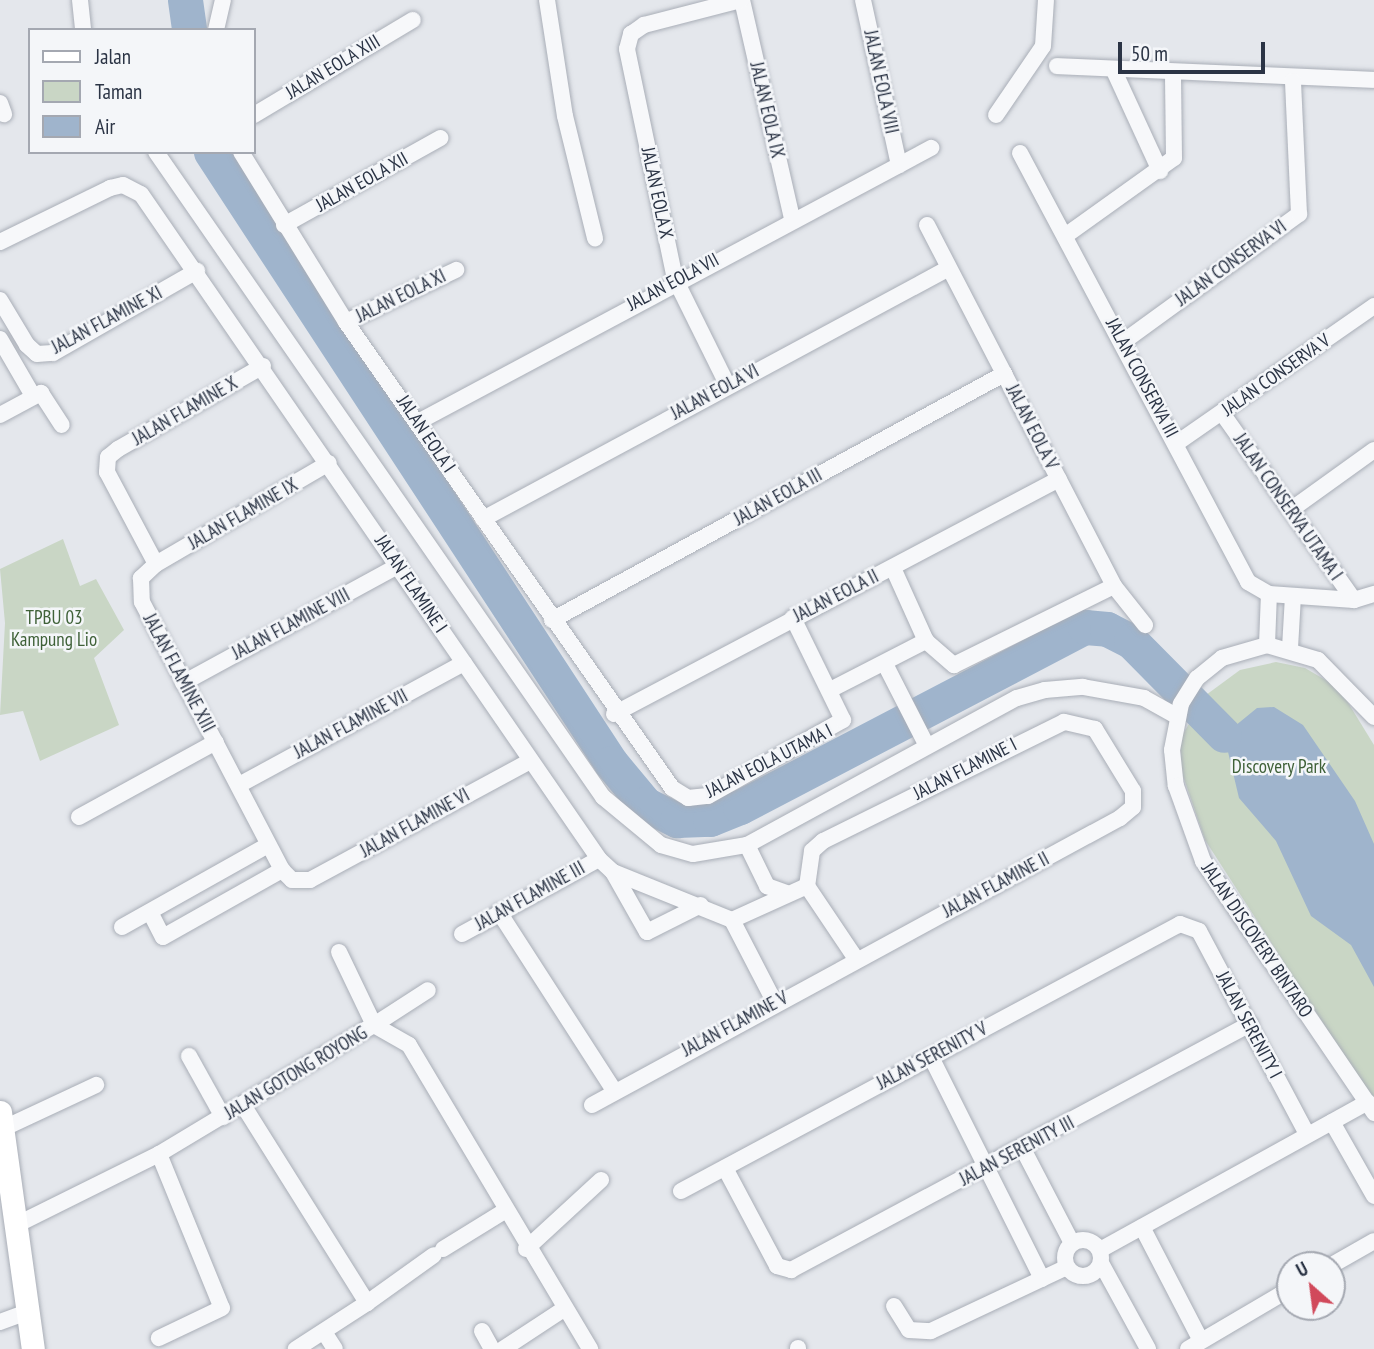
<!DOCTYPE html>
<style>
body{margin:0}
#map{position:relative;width:1374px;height:1349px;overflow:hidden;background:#e4e7ec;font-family:"PT Sans Narrow",sans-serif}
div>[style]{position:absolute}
.green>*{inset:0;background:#c9d6c5}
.water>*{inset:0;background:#9fb4cc}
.river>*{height:35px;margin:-17.5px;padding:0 17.5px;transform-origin:17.5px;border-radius:17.5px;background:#9fb4cc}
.roads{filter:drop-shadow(0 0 2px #a9aeb7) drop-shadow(0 0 2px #a9aeb7)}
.street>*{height:16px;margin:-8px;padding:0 8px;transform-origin:8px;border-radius:8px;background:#f7f8fa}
.street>.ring{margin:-8px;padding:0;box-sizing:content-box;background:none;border:16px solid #f7f8fa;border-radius:50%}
.secondary>*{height:23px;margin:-11.5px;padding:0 11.5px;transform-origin:11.5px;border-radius:11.5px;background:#fff}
span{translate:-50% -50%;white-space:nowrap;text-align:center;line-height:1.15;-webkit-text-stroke:5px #f4f6f9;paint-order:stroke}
.street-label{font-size:19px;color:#2b3445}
.park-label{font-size:19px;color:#3f6138}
.legend{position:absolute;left:28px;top:28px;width:228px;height:126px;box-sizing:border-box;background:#f4f6f9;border:2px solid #a4a8b1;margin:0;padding:9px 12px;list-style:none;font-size:21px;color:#2b3445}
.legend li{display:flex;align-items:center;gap:14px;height:35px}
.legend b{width:35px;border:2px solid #a4a8b1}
.north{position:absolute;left:1276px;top:1251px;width:70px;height:70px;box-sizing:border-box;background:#f4f6f9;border:2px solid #a4a8b1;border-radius:50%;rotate:332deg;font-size:19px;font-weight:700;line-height:28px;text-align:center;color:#2b3445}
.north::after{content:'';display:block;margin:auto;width:24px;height:32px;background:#d1495b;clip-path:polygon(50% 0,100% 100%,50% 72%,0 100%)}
.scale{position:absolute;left:1118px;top:42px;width:147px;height:32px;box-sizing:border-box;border:4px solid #2b3445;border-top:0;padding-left:9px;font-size:21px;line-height:24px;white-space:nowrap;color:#2b3445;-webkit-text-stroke:5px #f4f6f9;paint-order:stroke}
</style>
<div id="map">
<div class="green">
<i style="clip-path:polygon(63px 539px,80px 586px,96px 579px,124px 630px,94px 658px,119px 725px,40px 761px,23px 711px,0 715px,5px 623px,0 569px)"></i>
<i style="clip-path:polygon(1276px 662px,1305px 668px,1339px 688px,1374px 745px,1374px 1102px,1205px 840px,1181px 770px,1180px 739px,1206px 695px,1240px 670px)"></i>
</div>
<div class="water">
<i style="clip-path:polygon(1274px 707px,1303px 725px,1355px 801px,1374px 844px,1374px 987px,1351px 945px,1311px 916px,1276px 841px,1239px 798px,1224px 735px,1257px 708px)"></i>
</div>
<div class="river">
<i style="left:185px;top:0;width:30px;rotate:82deg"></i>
<i style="left:211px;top:152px;width:730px;rotate:56.79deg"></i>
<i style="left:611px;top:763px;width:53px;rotate:50.3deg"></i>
<i style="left:645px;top:804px;width:36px;rotate:27deg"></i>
<i style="left:677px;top:820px;width:33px;rotate:-2deg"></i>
<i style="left:710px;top:819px;width:32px;rotate:-22deg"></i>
<i style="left:740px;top:807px;width:389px;rotate:-27.6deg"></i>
<i style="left:1085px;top:627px;width:22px;rotate:5deg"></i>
<i style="left:1107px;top:629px;width:27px;rotate:27deg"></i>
<i style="left:1131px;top:641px;width:132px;rotate:45.3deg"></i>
</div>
<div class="roads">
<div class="street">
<i style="left:80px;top:0;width:30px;rotate:84deg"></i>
<i style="left:547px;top:0;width:117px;rotate:81.2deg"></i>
<i style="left:565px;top:116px;width:126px;rotate:76.2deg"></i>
<i style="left:742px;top:0;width:225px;rotate:77.1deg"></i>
<i style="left:863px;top:0;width:169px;rotate:77.7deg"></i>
<i style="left:216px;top:30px;width:31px;rotate:-77deg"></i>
<i style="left:1057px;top:66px;width:317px;rotate:2.5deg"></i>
<i style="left:1115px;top:73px;width:108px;rotate:65.3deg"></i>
<i style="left:0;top:103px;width:12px;rotate:70deg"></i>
<i style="left:254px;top:115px;width:185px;rotate:-30.9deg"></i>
<i style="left:996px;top:115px;width:83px;rotate:-55.7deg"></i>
<i style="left:1043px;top:46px;width:46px;rotate:-86.3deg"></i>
<i style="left:156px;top:152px;width:785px;rotate:55.28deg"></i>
<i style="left:603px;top:797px;width:75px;rotate:39.6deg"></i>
<i style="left:661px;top:845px;width:33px;rotate:16deg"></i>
<i style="left:693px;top:854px;width:55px;rotate:-9.5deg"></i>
<i style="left:747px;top:845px;width:307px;rotate:-28.6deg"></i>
<i style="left:1017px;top:698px;width:29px;rotate:-16deg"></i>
<i style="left:1045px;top:690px;width:38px;rotate:-5deg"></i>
<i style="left:1083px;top:687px;width:62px;rotate:10.2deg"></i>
<i style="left:1144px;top:698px;width:39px;rotate:29deg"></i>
<i style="left:241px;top:152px;width:200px;rotate:58.3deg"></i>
<i style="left:346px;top:322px;width:569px;rotate:55.02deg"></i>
<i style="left:672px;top:788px;width:19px;rotate:32deg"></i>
<i style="left:688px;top:798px;width:20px;rotate:-6deg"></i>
<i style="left:708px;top:796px;width:155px;rotate:-29.4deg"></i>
<i style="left:843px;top:720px;width:114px;rotate:-116.1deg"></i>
<i style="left:1020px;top:153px;width:486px;rotate:62deg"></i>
<i style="left:1248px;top:582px;width:24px;rotate:30deg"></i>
<i style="left:1269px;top:594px;width:85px;rotate:4deg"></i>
<i style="left:1354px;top:600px;width:21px;rotate:-17deg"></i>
<i style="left:284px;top:225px;width:179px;rotate:-29.1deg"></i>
<i style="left:927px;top:225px;width:407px;rotate:62.6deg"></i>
<i style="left:1114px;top:586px;width:50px;rotate:51.5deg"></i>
<i style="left:1065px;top:236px;width:134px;rotate:-35.6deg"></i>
<i style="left:1174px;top:158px;width:83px;rotate:-90.7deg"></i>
<i style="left:0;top:242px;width:123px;rotate:-26.1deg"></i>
<i style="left:110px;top:188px;width:13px;rotate:-13deg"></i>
<i style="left:123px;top:185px;width:20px;rotate:27deg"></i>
<i style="left:141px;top:194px;width:807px;rotate:55.44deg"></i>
<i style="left:599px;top:859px;width:19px;rotate:43deg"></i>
<i style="left:613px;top:872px;width:128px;rotate:22deg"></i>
<i style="left:0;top:300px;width:52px;rotate:59deg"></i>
<i style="left:27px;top:345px;width:13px;rotate:42deg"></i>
<i style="left:37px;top:354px;width:16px;rotate:-4deg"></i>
<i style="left:53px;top:353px;width:166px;rotate:-29.7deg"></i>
<i style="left:346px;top:322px;width:122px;rotate:-25.3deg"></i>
<i style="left:0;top:339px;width:66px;rotate:59.9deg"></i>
<i style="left:1123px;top:342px;width:218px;rotate:-36deg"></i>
<i style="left:1299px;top:214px;width:133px;rotate:-92.6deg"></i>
<i style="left:263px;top:366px;width:167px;rotate:150.2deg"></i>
<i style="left:118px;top:449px;width:13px;rotate:141deg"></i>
<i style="left:108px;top:457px;width:15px;rotate:94deg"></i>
<i style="left:107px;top:472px;width:104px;rotate:62deg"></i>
<i style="left:156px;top:564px;width:21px;rotate:137deg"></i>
<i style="left:141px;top:578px;width:24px;rotate:88deg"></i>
<i style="left:142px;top:602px;width:302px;rotate:62.4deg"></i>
<i style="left:282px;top:870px;width:14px;rotate:45deg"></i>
<i style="left:292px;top:880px;width:18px"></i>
<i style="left:310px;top:880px;width:250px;rotate:-28.4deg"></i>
<i style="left:727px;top:384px;width:117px;rotate:-116.3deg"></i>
<i style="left:675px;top:279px;width:235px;rotate:-101.8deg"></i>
<i style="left:627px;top:49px;width:16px;rotate:-75deg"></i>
<i style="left:631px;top:34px;width:16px;rotate:-35deg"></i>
<i style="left:644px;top:25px;width:100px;rotate:-14.5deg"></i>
<i style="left:1222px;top:413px;width:229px;rotate:54.8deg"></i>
<i style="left:0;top:415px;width:47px;rotate:-28.2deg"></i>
<i style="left:41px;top:393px;width:38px;rotate:57deg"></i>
<i style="left:418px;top:422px;width:582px;rotate:-28.11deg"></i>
<i style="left:1177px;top:443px;width:240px;rotate:-34.8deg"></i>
<i style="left:1292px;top:509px;width:101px;rotate:-35.7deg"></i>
<i style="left:483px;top:519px;width:529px;rotate:-28.31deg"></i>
<i style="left:156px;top:564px;width:200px;rotate:-30.3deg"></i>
<i style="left:893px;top:568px;width:80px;rotate:65.7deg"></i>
<i style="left:926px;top:641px;width:37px;rotate:41deg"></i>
<i style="left:954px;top:665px;width:178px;rotate:-26.3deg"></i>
<i style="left:552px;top:620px;width:515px;rotate:-28.56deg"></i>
<i style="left:1267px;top:645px;width:51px;rotate:-87.8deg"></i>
<i style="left:1290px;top:648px;width:52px;rotate:-86.7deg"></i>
<i style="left:885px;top:664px;width:92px;rotate:62.9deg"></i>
<i style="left:183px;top:683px;width:246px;rotate:-28.6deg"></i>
<i style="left:832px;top:689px;width:106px;rotate:-27.1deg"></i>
<i style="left:614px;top:714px;width:503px;rotate:-27.84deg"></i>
<i style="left:1374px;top:717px;width:80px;rotate:-134.5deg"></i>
<i style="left:1318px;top:660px;width:53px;rotate:-163.6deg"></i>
<i style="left:1267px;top:645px;width:47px;rotate:163.9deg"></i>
<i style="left:1222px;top:658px;width:32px;rotate:141deg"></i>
<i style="left:1197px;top:678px;width:31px;rotate:122deg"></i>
<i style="left:1181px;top:704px;width:47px;rotate:101.1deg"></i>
<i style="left:1172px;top:750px;width:36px;rotate:84deg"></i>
<i style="left:1176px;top:786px;width:80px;rotate:70.2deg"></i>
<i style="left:1203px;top:861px;width:305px;rotate:55.8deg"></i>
<i style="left:239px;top:785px;width:256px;rotate:-28.5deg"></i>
<i style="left:79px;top:817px;width:156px;rotate:-28.7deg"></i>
<i style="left:747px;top:845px;width:46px;rotate:64deg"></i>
<i style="left:767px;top:886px;width:20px;rotate:20deg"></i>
<i style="left:613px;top:872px;width:69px;rotate:60.5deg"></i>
<i style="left:647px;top:932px;width:60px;rotate:-26.6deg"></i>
<i style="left:807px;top:886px;width:88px;rotate:56.1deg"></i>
<i style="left:150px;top:912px;width:28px;rotate:63deg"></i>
<i style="left:163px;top:937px;width:137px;rotate:-29.4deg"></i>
<i style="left:499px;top:912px;width:211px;rotate:57.2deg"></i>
<i style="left:732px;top:920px;width:93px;rotate:62.6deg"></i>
<i style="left:732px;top:920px;width:82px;rotate:-24.4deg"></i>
<i style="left:122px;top:927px;width:167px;rotate:-29.3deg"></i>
<i style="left:462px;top:934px;width:156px;rotate:-28.7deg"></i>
<i style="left:339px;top:952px;width:81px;rotate:64.4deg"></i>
<i style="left:374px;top:1025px;width:64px;rotate:-32.9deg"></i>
<i style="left:189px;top:1056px;width:70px;rotate:60.9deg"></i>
<i style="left:931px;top:1057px;width:248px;rotate:63.4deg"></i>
<i style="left:243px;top:1105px;width:234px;rotate:57.9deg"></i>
<i style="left:367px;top:1303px;width:85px;rotate:147.1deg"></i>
<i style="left:592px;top:1105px;width:601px;rotate:-28.53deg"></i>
<i style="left:1120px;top:818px;width:17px;rotate:-40deg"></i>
<i style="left:1133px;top:807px;width:16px;rotate:-90deg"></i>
<i style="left:1133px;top:791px;width:73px;rotate:-121.5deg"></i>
<i style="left:1095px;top:729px;width:32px;rotate:-167deg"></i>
<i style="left:1064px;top:722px;width:269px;rotate:153.7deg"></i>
<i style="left:823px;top:841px;width:15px;rotate:138deg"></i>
<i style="left:812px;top:851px;width:35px;rotate:98deg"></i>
<i style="left:1332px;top:1122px;width:85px;rotate:60.4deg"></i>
<i style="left:2px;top:1129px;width:104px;rotate:-25.1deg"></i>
<i style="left:1023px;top:1149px;width:106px;rotate:62.5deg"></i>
<i style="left:159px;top:1154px;width:166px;rotate:67.8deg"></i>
<i style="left:222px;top:1308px;width:70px;rotate:154.5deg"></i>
<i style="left:725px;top:1168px;width:111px;rotate:62deg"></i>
<i style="left:777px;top:1266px;width:15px;rotate:16deg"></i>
<i style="left:791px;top:1270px;width:521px;rotate:-28.19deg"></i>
<i style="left:681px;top:1191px;width:566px;rotate:-28.15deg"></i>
<i style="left:1180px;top:924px;width:20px;rotate:20deg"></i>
<i style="left:1199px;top:931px;width:230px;rotate:62deg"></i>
<i style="left:16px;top:1225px;width:160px;rotate:-26.4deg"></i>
<i style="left:159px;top:1154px;width:251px;rotate:-31deg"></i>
<i style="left:374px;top:1025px;width:40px;rotate:29.7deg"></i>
<i style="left:409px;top:1045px;width:354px;rotate:59.2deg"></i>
<i style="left:1142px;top:1227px;width:128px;rotate:62.6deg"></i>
<i class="ring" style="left:1065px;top:1240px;width:20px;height:20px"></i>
<i style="left:443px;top:1249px;width:70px;rotate:-31.7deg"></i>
<i style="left:526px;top:1249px;width:102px;rotate:-42.6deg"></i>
<i style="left:1100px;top:1250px;width:306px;rotate:-28.9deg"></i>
<i style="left:1101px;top:1263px;width:98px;rotate:61.3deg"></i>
<i style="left:1332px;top:1265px;width:48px;rotate:-29.7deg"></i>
<i style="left:367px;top:1303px;width:82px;rotate:-35.6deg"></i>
<i style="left:894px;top:1306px;width:28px;rotate:58deg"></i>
<i style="left:909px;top:1330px;width:22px;rotate:3deg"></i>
<i style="left:931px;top:1331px;width:150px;rotate:-25.2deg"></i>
<i style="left:0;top:1322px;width:29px;rotate:-20deg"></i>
<i style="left:482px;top:1331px;width:21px;rotate:61deg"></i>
<i style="left:324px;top:1332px;width:20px;rotate:57deg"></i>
<i style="left:798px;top:1348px;width:1px;rotate:90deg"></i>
<i style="left:503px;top:1349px;width:73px;rotate:-33.3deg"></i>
<i style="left:1188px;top:1349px;width:118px;rotate:-30.5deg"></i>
</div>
<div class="secondary">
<i style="left:0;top:1112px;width:239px;rotate:82.1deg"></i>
</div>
</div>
<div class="street-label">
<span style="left:333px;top:67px;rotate:-31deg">JALAN EOLA XIII</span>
<span style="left:881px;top:82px;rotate:78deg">JALAN EOLA VIII</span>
<span style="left:767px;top:110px;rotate:77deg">JALAN EOLA IX</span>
<span style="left:362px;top:182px;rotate:-29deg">JALAN EOLA XII</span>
<span style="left:657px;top:193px;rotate:78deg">JALAN EOLA X</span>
<span style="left:1231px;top:263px;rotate:-36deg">JALAN CONSERVA VI</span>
<span style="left:673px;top:282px;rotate:-28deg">JALAN EOLA VII</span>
<span style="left:401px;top:296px;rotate:-26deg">JALAN EOLA XI</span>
<span style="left:107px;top:320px;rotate:-28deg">JALAN FLAMINE XI</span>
<span style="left:1276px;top:375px;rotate:-35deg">JALAN CONSERVA V</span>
<span style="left:1142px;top:378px;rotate:62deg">JALAN CONSERVA III</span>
<span style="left:715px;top:392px;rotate:-28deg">JALAN EOLA VI</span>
<span style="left:185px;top:411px;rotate:-30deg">JALAN FLAMINE X</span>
<span style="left:1032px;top:427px;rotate:63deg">JALAN EOLA V</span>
<span style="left:426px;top:434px;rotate:56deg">JALAN EOLA I</span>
<span style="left:778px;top:497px;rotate:-29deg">JALAN EOLA III</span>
<span style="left:1288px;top:507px;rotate:55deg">JALAN CONSERVA UTAMA I</span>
<span style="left:243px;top:514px;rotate:-30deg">JALAN FLAMINE IX</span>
<span style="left:411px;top:584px;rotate:56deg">JALAN FLAMINE I</span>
<span style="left:836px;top:596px;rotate:-27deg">JALAN EOLA II</span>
<span style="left:291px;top:624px;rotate:-28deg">JALAN FLAMINE VIII</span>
<span style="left:179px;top:673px;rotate:62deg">JALAN FLAMINE XIII</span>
<span style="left:351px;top:724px;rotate:-28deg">JALAN FLAMINE VII</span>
<span style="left:769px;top:761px;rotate:-27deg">JALAN EOLA UTAMA I</span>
<span style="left:965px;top:769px;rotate:-27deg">JALAN FLAMINE I</span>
<span style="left:415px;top:823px;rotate:-29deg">JALAN FLAMINE VI</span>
<span style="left:996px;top:885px;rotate:-28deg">JALAN FLAMINE II</span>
<span style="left:530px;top:896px;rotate:-29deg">JALAN FLAMINE III</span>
<span style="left:1257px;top:940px;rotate:56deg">JALAN DISCOVERY BINTARO</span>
<span style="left:735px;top:1024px;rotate:-28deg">JALAN FLAMINE V</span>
<span style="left:1249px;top:1025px;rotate:62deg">JALAN SERENITY I</span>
<span style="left:932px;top:1056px;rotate:-28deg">JALAN SERENITY V</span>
<span style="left:296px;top:1073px;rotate:-31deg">JALAN GOTONG ROYONG</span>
<span style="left:1017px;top:1151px;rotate:-28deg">JALAN SERENITY III</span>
</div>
<div class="park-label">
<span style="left:54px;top:629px">TPBU 03<br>Kampung Lio</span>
<span style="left:1279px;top:767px">Discovery Park</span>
</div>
<ul class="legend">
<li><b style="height:9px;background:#fff"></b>Jalan</li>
<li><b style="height:19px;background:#c9d6c5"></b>Taman</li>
<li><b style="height:19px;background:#9fb4cc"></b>Air</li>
</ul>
<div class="north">U</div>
<div class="scale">50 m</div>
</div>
